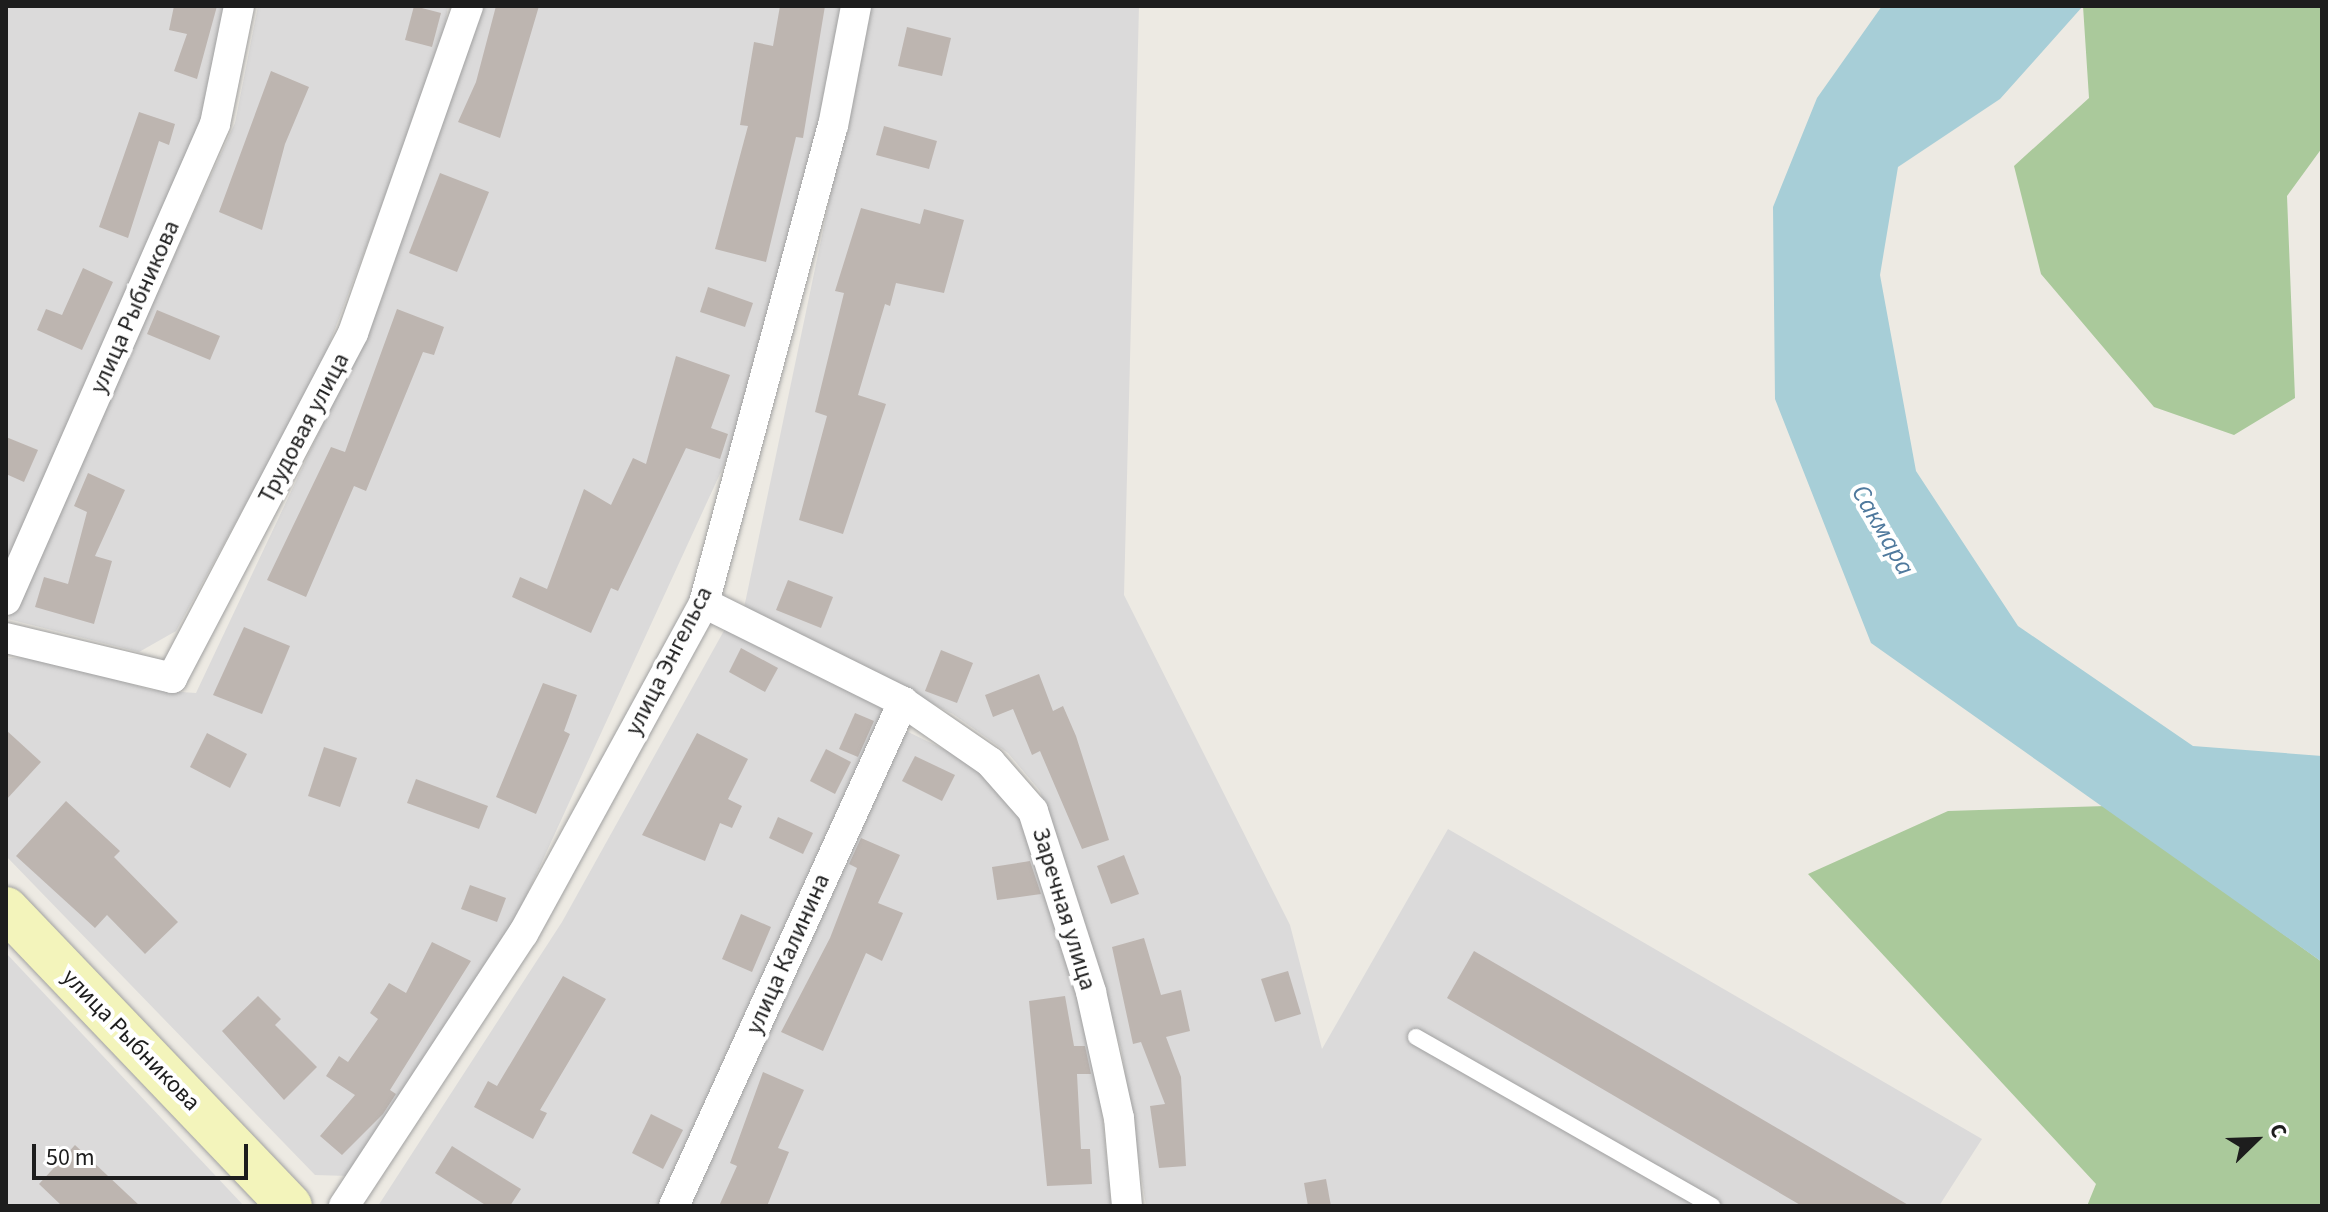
<!DOCTYPE html>
<meta charset="utf-8">
<style>
body{margin:0}
#map{position:relative;width:2328px;height:1212px;overflow:hidden;background:#edeae3;font-family:"Source Sans 3",sans-serif}
div>[style]{position:absolute}
.residential>*{inset:0;background:#dbdada}
.forest>*{inset:0;background:#aac99b}
.water>*{inset:0;background:#a7ced7}
.building>*{inset:0;background:#bdb5b0}
.roads{filter:drop-shadow(0 0 2px #a1a1a1) drop-shadow(0 0 2px #a1a1a1)}
.lane>*{height:16px;margin:-8px;padding:0 8px;transform-origin:8px;border-radius:8px;background:#fff}
.street>*{height:30px;margin:-15px;padding:0 15px;transform-origin:15px;border-radius:15px;background:#fff}
.secondary>*{height:44px;margin:-22px;padding:0 22px;transform-origin:22px;border-radius:22px;background:#f3f4bb}
span{translate:-50% -50%;white-space:nowrap;text-align:center;line-height:1.15;-webkit-text-stroke:8px #fff;paint-order:stroke}
.street-label{font-size:24px;color:#1d1d1d}
.water-label{font-size:26px;color:#4f799d;font-style:italic}
.frame{position:absolute;inset:0;border:8px solid #1d1d1d;pointer-events:none}
.north{position:absolute;left:2216px;top:1100px;width:80px;height:80px;-webkit-text-stroke:6px #fff;paint-order:stroke;rotate:67deg;font-size:22px;font-weight:700;line-height:32px;text-align:center;color:#1d1d1d}
.north::after{content:'';display:block;margin:auto;width:28px;height:36px;background:#1d1d1d;clip-path:polygon(50% 0,100% 100%,50% 72%,0 100%)}
.scale{position:absolute;left:32px;top:1144px;width:216px;height:36px;box-sizing:border-box;border:4px solid #1d1d1d;border-top:0;padding-left:10px;font-size:24px;line-height:28px;white-space:nowrap;color:#1d1d1d;-webkit-text-stroke:6px #fff;paint-order:stroke}
</style>
<div id="map">
<div class="residential">
<i style="clip-path:polygon(6px 6px,231px 6px,210px 112px,6px 580px)"></i>
<i style="clip-path:polygon(258px 6px,448px 6px,442px 47px,319px 371px,176px 631px,139px 652px,8px 619px,235px 123px)"></i>
<i style="clip-path:polygon(480px 6px,841px 6px,814px 147px,736px 439px,512px 927px,348px 1176px,315px 1175px,6px 856px,6px 658px,41px 657px,151px 690px,196px 693px,381px 301px)"></i>
<i style="clip-path:polygon(870px 6px,1139px 6px,1124px 595px,1290px 925px,1322px 1049px,1448px 829px,1982px 1139px,1939px 1206px,1146px 1206px,1121px 1048px,1040px 791px,1008px 753px,953px 714px,744px 608px)"></i>
<i style="clip-path:polygon(726px 627px,890px 710px,659px 1206px,378px 1206px,562px 922px)"></i>
<i style="clip-path:polygon(900px 728px,970px 762px,1028px 826px,1096px 1047px,1111px 1206px,690px 1206px)"></i>
<i style="clip-path:polygon(6px 953px,244px 1206px,6px 1206px)"></i>
</div>
<div class="forest">
<i style="clip-path:polygon(2083px 6px,2322px 6px,2322px 148px,2287px 196px,2295px 398px,2234px 435px,2154px 407px,2041px 274px,2014px 166px,2089px 98px)"></i>
<i style="clip-path:polygon(2106px 806px,2322px 962px,2322px 1206px,2087px 1206px,2096px 1184px,1808px 874px,1948px 811px)"></i>
</div>
<div class="water">
<i style="clip-path:polygon(1882px 6px,2083px 6px,2000px 99px,1898px 167px,1880px 275px,1916px 471px,2018px 626px,2193px 746px,2322px 756px,2322px 962px,1871px 643px,1775px 399px,1773px 207px,1817px 98px)"></i>
</div>
<div class="building">
<i style="clip-path:polygon(174px 6px,217px 6px,197px 79px,174px 71px,187px 34px,169px 30px)"></i>
<i style="clip-path:polygon(414px 6px,441px 13px,432px 47px,405px 40px)"></i>
<i style="clip-path:polygon(496px 6px,539px 6px,500px 138px,458px 122px,476px 82px)"></i>
<i style="clip-path:polygon(780px 6px,825px 6px,803px 138px,796px 137px,766px 262px,715px 249px,748px 126px,740px 125px,754px 42px,773px 46px)"></i>
<i style="clip-path:polygon(907px 27px,951px 38px,942px 76px,898px 66px)"></i>
<i style="clip-path:polygon(271px 71px,309px 87px,285px 144px,262px 230px,219px 212px)"></i>
<i style="clip-path:polygon(139px 112px,175px 124px,169px 145px,159px 141px,128px 238px,99px 227px)"></i>
<i style="clip-path:polygon(884px 126px,937px 141px,929px 169px,876px 155px)"></i>
<i style="clip-path:polygon(440px 173px,489px 192px,457px 272px,409px 253px)"></i>
<i style="clip-path:polygon(861px 208px,920px 224px,924px 209px,964px 220px,944px 293px,896px 283px,890px 306px,885px 304px,858px 395px,886px 404px,843px 534px,799px 520px,827px 416px,815px 412px,844px 293px,835px 291px)"></i>
<i style="clip-path:polygon(83px 268px,113px 282px,82px 350px,37px 330px,46px 309px,62px 315px)"></i>
<i style="clip-path:polygon(708px 287px,753px 303px,745px 327px,700px 312px)"></i>
<i style="clip-path:polygon(397px 309px,444px 327px,434px 355px,423px 352px,366px 491px,354px 486px,306px 597px,267px 580px,331px 447px,345px 452px)"></i>
<i style="clip-path:polygon(157px 310px,220px 336px,210px 360px,147px 334px)"></i>
<i style="clip-path:polygon(676px 356px,730px 375px,711px 428px,728px 434px,720px 459px,686px 448px,618px 591px,611px 588px,591px 633px,512px 597px,520px 577px,547px 589px,584px 489px,611px 505px,633px 458px,646px 464px)"></i>
<i style="clip-path:polygon(6px 437px,38px 450px,24px 482px,6px 474px)"></i>
<i style="clip-path:polygon(88px 473px,125px 490px,95px 556px,112px 561px,94px 624px,35px 607px,44px 577px,68px 584px,87px 512px,74px 506px)"></i>
<i style="clip-path:polygon(788px 580px,833px 597px,821px 628px,776px 610px)"></i>
<i style="clip-path:polygon(244px 627px,290px 646px,262px 714px,213px 695px)"></i>
<i style="clip-path:polygon(741px 648px,778px 668px,765px 692px,729px 672px)"></i>
<i style="clip-path:polygon(941px 650px,973px 663px,957px 703px,925px 691px)"></i>
<i style="clip-path:polygon(1039px 674px,1053px 711px,1063px 706px,1076px 736px,1109px 840px,1082px 849px,1040px 751px,1032px 755px,1013px 709px,993px 717px,985px 695px)"></i>
<i style="clip-path:polygon(543px 683px,577px 695px,564px 731px,570px 734px,536px 814px,496px 797px)"></i>
<i style="clip-path:polygon(855px 713px,874px 721px,858px 757px,839px 749px)"></i>
<i style="clip-path:polygon(6px 730px,41px 762px,6px 800px)"></i>
<i style="clip-path:polygon(207px 733px,247px 754px,230px 788px,190px 767px)"></i>
<i style="clip-path:polygon(697px 733px,748px 759px,728px 799px,742px 806px,732px 828px,720px 823px,705px 861px,642px 835px)"></i>
<i style="clip-path:polygon(324px 747px,357px 758px,340px 807px,308px 796px)"></i>
<i style="clip-path:polygon(826px 749px,851px 762px,835px 794px,810px 781px)"></i>
<i style="clip-path:polygon(915px 756px,955px 775px,942px 801px,902px 781px)"></i>
<i style="clip-path:polygon(416px 779px,488px 806px,479px 829px,407px 803px)"></i>
<i style="clip-path:polygon(66px 801px,120px 851px,114px 857px,178px 922px,145px 954px,107px 915px,95px 928px,16px 856px)"></i>
<i style="clip-path:polygon(778px 817px,813px 833px,803px 854px,769px 838px)"></i>
<i style="clip-path:polygon(861px 838px,900px 855px,878px 903px,903px 913px,882px 961px,866px 953px,823px 1051px,781px 1032px,830px 938px,857px 868px,849px 864px)"></i>
<i style="clip-path:polygon(1124px 855px,1139px 894px,1111px 904px,1097px 866px)"></i>
<i style="clip-path:polygon(1030px 861px,1041px 894px,997px 900px,992px 867px)"></i>
<i style="clip-path:polygon(470px 885px,506px 898px,497px 922px,461px 909px)"></i>
<i style="clip-path:polygon(741px 914px,771px 927px,752px 972px,722px 959px)"></i>
<i style="clip-path:polygon(1144px 938px,1161px 995px,1181px 990px,1190px 1031px,1166px 1037px,1181px 1077px,1186px 1166px,1159px 1168px,1150px 1106px,1165px 1104px,1141px 1042px,1133px 1044px,1112px 947px)"></i>
<i style="clip-path:polygon(432px 942px,471px 961px,390px 1090px,396px 1094px,383px 1114px,342px 1155px,320px 1136px,355px 1095px,326px 1076px,339px 1056px,348px 1062px,378px 1019px,370px 1013px,389px 983px,406px 993px)"></i>
<i style="clip-path:polygon(1474px 951px,1639px 1047px,1910px 1206px,1802px 1206px,1447px 998px)"></i>
<i style="clip-path:polygon(1288px 971px,1301px 1014px,1275px 1022px,1261px 979px)"></i>
<i style="clip-path:polygon(563px 976px,606px 999px,540px 1110px,547px 1113px,533px 1139px,474px 1107px,488px 1081px,497px 1086px)"></i>
<i style="clip-path:polygon(258px 996px,281px 1019px,275px 1025px,317px 1067px,284px 1100px,222px 1031px)"></i>
<i style="clip-path:polygon(1065px 996px,1074px 1046px,1085px 1046px,1091px 1074px,1077px 1074px,1081px 1149px,1090px 1149px,1092px 1184px,1047px 1186px,1029px 1001px)"></i>
<i style="clip-path:polygon(763px 1072px,804px 1090px,778px 1148px,789px 1152px,767px 1206px,719px 1206px,737px 1166px,730px 1163px)"></i>
<i style="clip-path:polygon(651px 1114px,683px 1130px,663px 1169px,632px 1153px)"></i>
<i style="clip-path:polygon(75px 1145px,140px 1206px,62px 1206px,39px 1184px)"></i>
<i style="clip-path:polygon(452px 1146px,521px 1189px,510px 1206px,487px 1206px,435px 1173px)"></i>
<i style="clip-path:polygon(1326px 1179px,1331px 1206px,1308px 1206px,1304px 1183px)"></i>
</div>
<div class="roads">
<div class="lane">
<i style="left:1416px;top:1037px;width:341px;rotate:29.7deg"></i>
</div>
<div class="street">
<i style="left:6px;top:600px;width:520px;rotate:-66.29deg"></i>
<i style="left:215px;top:124px;width:120px;rotate:-78.5deg"></i>
<i style="left:704px;top:603px;width:222px;rotate:26.4deg"></i>
<i style="left:903px;top:702px;width:106px;rotate:34.6deg"></i>
<i style="left:990px;top:762px;width:65px;rotate:48.7deg"></i>
<i style="left:1033px;top:811px;width:190px;rotate:72.2deg"></i>
<i style="left:1091px;top:992px;width:129px;rotate:77.5deg"></i>
<i style="left:1119px;top:1118px;width:88px;rotate:84.8deg"></i>
<i style="left:6px;top:638px;width:171px;rotate:13.5deg"></i>
<i style="left:172px;top:678px;width:390px;rotate:-62.3deg"></i>
<i style="left:353px;top:333px;width:347px;rotate:-70.6deg"></i>
<i style="left:344px;top:1206px;width:326px;rotate:-56.7deg"></i>
<i style="left:523px;top:934px;width:377px;rotate:-61.3deg"></i>
<i style="left:704px;top:603px;width:494px;rotate:-74.9deg"></i>
<i style="left:833px;top:126px;width:122px;rotate:-79.1deg"></i>
<i style="left:674px;top:1206px;width:554px;rotate:-65.56deg"></i>
</div>
<div class="secondary">
<i style="left:6px;top:909px;width:411px;rotate:46.3deg"></i>
</div>
</div>
<div class="street-label">
<span style="left:135px;top:307px;rotate:-66deg">улица Рыбникова</span>
<span style="left:304px;top:428px;rotate:-62deg">Трудовая улица</span>
<span style="left:669px;top:661px;rotate:-63deg">улица Энгельса</span>
<span style="left:1064px;top:909px;rotate:73deg">Заречная улица</span>
<span style="left:788px;top:954px;rotate:-66deg">улица Калинина</span>
<span style="left:131px;top:1040px;rotate:46deg">улица Рыбникова</span>
</div>
<div class="water-label">
<span style="left:1883px;top:530px;rotate:60deg">Сакмара</span>
</div>
<div class="frame"></div>
<div class="north">С</div>
<div class="scale">50 m</div>
</div>
